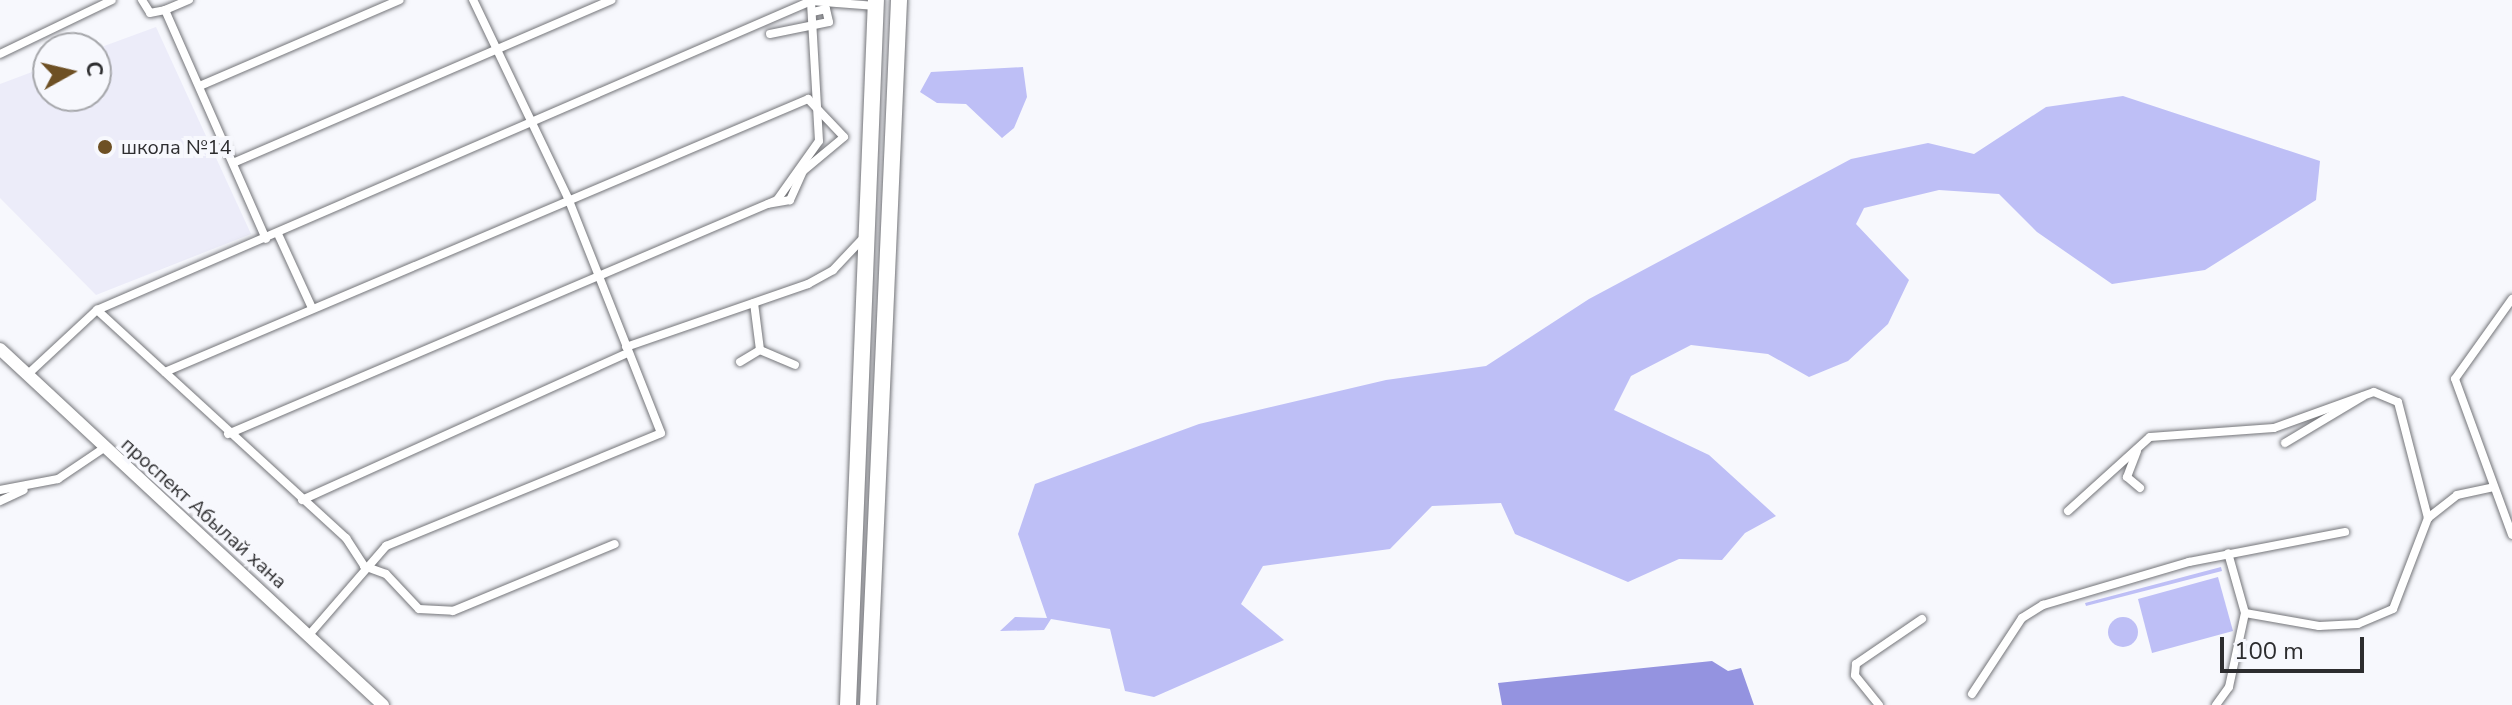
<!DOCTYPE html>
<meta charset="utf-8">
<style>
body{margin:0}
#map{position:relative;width:2512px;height:705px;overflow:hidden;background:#f7f8fd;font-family:"Nunito Sans",sans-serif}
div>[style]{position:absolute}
.built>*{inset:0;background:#ececf9}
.green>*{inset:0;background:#bebff6}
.round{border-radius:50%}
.water>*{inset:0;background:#9493e0}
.roads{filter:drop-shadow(0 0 2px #747579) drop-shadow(0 0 2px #747579)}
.street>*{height:8px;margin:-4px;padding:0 4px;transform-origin:4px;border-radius:4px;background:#fff}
.secondary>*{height:12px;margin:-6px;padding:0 6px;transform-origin:6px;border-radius:6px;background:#fff}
.highway>*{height:16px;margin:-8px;padding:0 8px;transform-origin:8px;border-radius:8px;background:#fff}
.dots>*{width:22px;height:22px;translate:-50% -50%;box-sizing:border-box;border:4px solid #f7f8fd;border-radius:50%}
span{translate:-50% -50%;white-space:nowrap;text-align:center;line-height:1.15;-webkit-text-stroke:8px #f7f8fd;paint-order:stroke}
.poi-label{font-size:20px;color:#2d2d2f}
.left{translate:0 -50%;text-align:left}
.street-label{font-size:20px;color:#2d2d2f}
.north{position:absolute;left:32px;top:32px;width:80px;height:80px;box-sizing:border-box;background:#f7f8fd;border:2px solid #a6a7ab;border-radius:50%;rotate:82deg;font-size:22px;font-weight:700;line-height:32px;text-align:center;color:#2d2d2f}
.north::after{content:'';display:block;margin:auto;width:28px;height:36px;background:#6e5024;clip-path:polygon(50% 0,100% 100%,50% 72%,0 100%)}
.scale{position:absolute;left:2220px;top:637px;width:144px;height:36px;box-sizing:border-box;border:4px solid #2d2d2f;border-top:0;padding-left:10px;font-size:24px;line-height:28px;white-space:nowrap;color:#2d2d2f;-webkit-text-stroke:6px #f7f8fd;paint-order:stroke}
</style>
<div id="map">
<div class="built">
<i style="clip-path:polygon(156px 27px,251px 234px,96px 295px,0 198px,0 84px,48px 66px,48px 96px,96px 96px,96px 49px)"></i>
</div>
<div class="green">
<i style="clip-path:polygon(1023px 67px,1027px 97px,1014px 128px,1002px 138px,966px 104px,937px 103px,920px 92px,931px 72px)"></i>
<i style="clip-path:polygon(2123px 96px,2320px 161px,2316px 200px,2205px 270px,2112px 284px,2037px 232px,1999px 194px,1939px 190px,1864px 208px,1856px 224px,1909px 280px,1888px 324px,1848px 361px,1809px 377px,1768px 354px,1691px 345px,1631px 376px,1614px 410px,1709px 455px,1776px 516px,1745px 533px,1722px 560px,1679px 559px,1628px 582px,1515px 534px,1501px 503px,1432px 506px,1390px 549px,1263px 566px,1241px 604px,1284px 640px,1154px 697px,1125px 691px,1110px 629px,1051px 619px,1044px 630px,1000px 631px,1015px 617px,1047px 618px,1018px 534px,1035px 484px,1199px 424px,1386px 380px,1486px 366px,1589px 299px,1851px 159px,1928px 143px,1974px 154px,2046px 107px)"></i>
<i style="clip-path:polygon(2221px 567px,2222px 571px,2086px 606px,2085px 603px)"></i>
<i style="clip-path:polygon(2218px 577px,2233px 631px,2152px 653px,2138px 599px)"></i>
<i class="round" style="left:2108px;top:617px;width:30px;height:30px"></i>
</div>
<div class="water">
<i style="clip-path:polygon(1712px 661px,1728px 671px,1741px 668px,1754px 705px,1502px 705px,1498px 683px)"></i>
</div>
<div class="roads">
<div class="street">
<i style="left:142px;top:0;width:15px;rotate:58deg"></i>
<i style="left:150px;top:13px;width:15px;rotate:-11deg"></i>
<i style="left:165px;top:10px;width:250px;rotate:66.2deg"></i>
<i style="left:165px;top:10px;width:26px;rotate:-23deg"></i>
<i style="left:770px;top:34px;width:60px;rotate:-11.5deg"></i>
<i style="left:829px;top:22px;width:13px;rotate:-103deg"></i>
<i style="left:826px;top:9px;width:13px;rotate:167deg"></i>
<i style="left:0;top:54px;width:124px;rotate:-25.7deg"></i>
<i style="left:202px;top:85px;width:215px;rotate:-23.3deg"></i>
<i style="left:233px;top:163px;width:412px;rotate:-23.3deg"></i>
<i style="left:278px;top:234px;width:81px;rotate:65.3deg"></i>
<i style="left:2512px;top:299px;width:98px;rotate:125.5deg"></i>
<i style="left:2455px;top:379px;width:166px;rotate:69.9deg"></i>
<i style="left:754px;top:303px;width:47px;rotate:82.7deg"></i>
<i style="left:760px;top:350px;width:38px;rotate:23deg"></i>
<i style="left:97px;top:310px;width:338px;rotate:42.5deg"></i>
<i style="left:346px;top:538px;width:33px;rotate:57deg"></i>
<i style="left:364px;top:566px;width:23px;rotate:20deg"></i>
<i style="left:386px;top:574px;width:48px;rotate:46.7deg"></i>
<i style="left:419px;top:609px;width:34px;rotate:3deg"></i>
<i style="left:453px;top:611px;width:175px;rotate:-22.5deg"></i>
<i style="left:626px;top:347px;width:193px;rotate:-19.1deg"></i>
<i style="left:808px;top:284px;width:29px;rotate:-29deg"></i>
<i style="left:833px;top:270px;width:48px;rotate:-46.7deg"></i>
<i style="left:740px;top:362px;width:23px;rotate:-31deg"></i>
<i style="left:165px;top:372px;width:699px;rotate:-23deg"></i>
<i style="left:808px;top:99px;width:52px;rotate:46.5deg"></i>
<i style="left:844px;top:137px;width:53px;rotate:140.3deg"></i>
<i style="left:803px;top:171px;width:32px;rotate:114deg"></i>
<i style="left:790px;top:200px;width:22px;rotate:170deg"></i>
<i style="left:27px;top:375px;width:96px;rotate:-42.9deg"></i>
<i style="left:97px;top:310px;width:778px;rotate:-23.4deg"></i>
<i style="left:811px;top:1px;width:65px;rotate:4.4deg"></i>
<i style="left:228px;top:434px;width:597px;rotate:-23.09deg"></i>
<i style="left:777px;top:200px;width:72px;rotate:-54.6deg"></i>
<i style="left:819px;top:141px;width:140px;rotate:-93.3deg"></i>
<i style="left:2285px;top:443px;width:90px;rotate:-30.9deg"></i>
<i style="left:2137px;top:451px;width:28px;rotate:111deg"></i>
<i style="left:2127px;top:477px;width:17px;rotate:40deg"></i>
<i style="left:0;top:490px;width:59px;rotate:-10.7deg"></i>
<i style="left:58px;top:479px;width:55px;rotate:-34deg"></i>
<i style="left:302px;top:500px;width:358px;rotate:-24.3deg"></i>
<i style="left:0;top:501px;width:26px;rotate:-25deg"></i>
<i style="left:2068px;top:511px;width:110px;rotate:-42.1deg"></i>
<i style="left:2150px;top:437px;width:124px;rotate:-4.2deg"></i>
<i style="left:2274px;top:428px;width:106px;rotate:-19.8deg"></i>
<i style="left:2374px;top:392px;width:26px;rotate:23deg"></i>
<i style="left:2398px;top:402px;width:120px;rotate:75.5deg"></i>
<i style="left:2428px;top:518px;width:97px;rotate:111deg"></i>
<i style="left:2393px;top:609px;width:38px;rotate:157deg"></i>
<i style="left:2358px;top:624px;width:39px;rotate:177deg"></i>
<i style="left:2319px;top:626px;width:75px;rotate:-170deg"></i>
<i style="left:2428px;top:518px;width:37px;rotate:-38deg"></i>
<i style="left:2457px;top:495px;width:34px;rotate:-12deg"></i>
<i style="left:309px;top:635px;width:118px;rotate:-49.1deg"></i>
<i style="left:386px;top:546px;width:297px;rotate:-22.3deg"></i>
<i style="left:661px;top:433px;width:253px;rotate:-111.6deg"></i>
<i style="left:568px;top:198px;width:220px;rotate:-115.6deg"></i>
<i style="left:1972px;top:694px;width:91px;rotate:-56.7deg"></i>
<i style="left:2022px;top:618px;width:25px;rotate:-32deg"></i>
<i style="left:2043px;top:605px;width:152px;rotate:-16.4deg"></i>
<i style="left:2189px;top:562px;width:159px;rotate:-10.9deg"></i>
<i style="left:1879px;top:705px;width:38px;rotate:-129deg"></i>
<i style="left:1855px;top:675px;width:11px;rotate:-85deg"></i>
<i style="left:1856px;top:664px;width:80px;rotate:-34.3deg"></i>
<i style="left:2216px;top:705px;width:22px;rotate:-54deg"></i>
<i style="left:2229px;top:687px;width:76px;rotate:-77.8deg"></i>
<i style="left:2245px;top:613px;width:62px;rotate:-105.8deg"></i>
</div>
<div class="secondary">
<i style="left:0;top:349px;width:523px;rotate:42.91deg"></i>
</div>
<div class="highway">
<i style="left:848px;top:705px;width:706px;rotate:-87.73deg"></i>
<i style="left:868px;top:705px;width:706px;rotate:-87.48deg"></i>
</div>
</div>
<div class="dots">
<i style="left:105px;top:147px;background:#6e5024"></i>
</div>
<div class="poi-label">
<span class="left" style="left:121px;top:147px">школа №14</span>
</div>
<div class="street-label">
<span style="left:204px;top:513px;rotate:42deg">проспект Абылай хана</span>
</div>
<div class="north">С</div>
<div class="scale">100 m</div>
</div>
